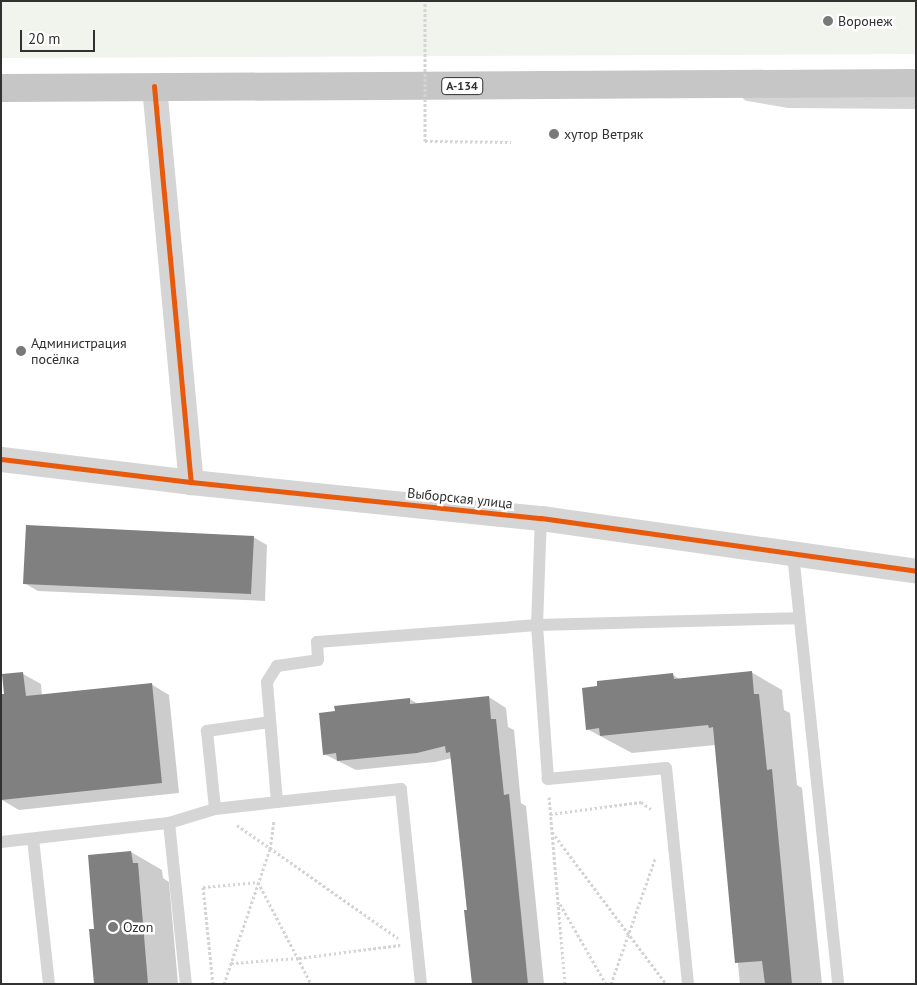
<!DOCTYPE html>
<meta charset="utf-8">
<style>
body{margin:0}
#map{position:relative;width:917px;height:985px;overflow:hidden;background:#fff;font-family:"PT Sans",sans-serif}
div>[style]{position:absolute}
.green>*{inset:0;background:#f1f3ed}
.shadow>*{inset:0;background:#0003}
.building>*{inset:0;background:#808080}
.path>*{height:3px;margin-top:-1.5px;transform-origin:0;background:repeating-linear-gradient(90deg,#d4d4d4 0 2.5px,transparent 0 5px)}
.service>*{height:12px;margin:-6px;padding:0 6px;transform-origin:6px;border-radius:6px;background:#d5d5d5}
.minor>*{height:25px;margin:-12.5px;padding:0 12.5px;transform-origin:12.5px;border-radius:12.5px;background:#d5d5d5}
.trunk>*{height:28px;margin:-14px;padding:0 14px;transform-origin:14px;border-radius:14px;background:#c6c6c6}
.path-bridge>*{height:3px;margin-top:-1.5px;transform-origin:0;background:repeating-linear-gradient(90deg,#d4d4d4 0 2.5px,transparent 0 5px)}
.cycleway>*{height:5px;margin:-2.5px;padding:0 2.5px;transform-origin:2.5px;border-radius:2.5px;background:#e8590c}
.dots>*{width:14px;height:14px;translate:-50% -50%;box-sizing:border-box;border:2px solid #fff;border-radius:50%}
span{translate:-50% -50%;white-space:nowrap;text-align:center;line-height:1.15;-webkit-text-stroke:5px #fff;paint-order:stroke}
.shield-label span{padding:1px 4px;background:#fff;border:1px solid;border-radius:4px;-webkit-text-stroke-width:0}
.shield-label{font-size:12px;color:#313131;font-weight:700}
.poi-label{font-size:14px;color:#313131}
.left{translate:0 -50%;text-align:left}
.street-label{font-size:14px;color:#313131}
.frame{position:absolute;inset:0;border:2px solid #313131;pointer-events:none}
.scale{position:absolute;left:20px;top:30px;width:75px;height:22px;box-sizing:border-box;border:2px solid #313131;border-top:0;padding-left:6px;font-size:15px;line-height:18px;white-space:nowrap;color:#313131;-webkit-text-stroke:4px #fff;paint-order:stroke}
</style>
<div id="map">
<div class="green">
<i style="clip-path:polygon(1px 1px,916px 1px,916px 54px,1px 58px)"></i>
</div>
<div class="shadow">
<i style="clip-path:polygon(253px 537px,267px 545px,265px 601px,38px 591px,24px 583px)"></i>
<i style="clip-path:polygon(751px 672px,782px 690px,784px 710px,790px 713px,797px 785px,802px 788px,822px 984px,740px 984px,716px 745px,632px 753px,587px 729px,673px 675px,681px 680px)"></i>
<i style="clip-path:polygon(23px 674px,41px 684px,42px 696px,151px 684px,169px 695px,179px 793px,19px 810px,2px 800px,5px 695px)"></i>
<i style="clip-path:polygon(489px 697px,506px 708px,508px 727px,514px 730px,521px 803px,526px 806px,544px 984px,474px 984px,452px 758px,435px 762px,356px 770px,324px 754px,410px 699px,418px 704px)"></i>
<i style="clip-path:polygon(131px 852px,162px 870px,163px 878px,169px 882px,178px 984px,94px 984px,95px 930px)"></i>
</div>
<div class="building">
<i style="clip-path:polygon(26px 525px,254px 536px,251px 594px,23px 584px)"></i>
<i style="clip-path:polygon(752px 671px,754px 694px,759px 694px,767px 770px,772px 769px,792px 984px,765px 984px,762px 961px,735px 963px,713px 727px,709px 728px,708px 725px,600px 736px,599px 728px,586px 730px,582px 688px,597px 686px,597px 681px,673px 673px,674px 679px)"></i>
<i style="clip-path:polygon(23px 672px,26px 696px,152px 683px,162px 783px,1px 800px,1px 694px,4px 694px,2px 674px)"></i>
<i style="clip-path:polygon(489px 696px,491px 719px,496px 719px,504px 795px,509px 794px,528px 984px,472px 984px,464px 910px,467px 910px,450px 752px,446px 753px,445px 746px,417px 753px,337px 761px,336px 753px,323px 755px,319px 713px,335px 711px,334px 706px,410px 698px,410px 704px)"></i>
<i style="clip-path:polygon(131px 851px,133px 863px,138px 863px,148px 984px,94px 984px,89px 929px,94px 929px,88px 855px)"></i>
</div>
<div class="path">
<i style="left:425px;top:141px;width:86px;rotate:0.7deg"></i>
<i style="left:549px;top:797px;width:188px;rotate:85.1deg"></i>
<i style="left:550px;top:814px;width:92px;rotate:-7.5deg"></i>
<i style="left:641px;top:802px;width:12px;rotate:35deg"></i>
<i style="left:237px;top:825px;width:197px;rotate:35.1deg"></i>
<i style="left:552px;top:832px;width:190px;rotate:53.1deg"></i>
<i style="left:560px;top:904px;width:92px;rotate:60.1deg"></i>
<i style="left:231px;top:963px;width:68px;rotate:-4.2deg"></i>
<i style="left:299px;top:958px;width:102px;rotate:-7.3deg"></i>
<i style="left:213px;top:984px;width:98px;rotate:-95.9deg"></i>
<i style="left:203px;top:887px;width:55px;rotate:-5.2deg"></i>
<i style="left:258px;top:882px;width:115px;rotate:62.5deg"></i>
<i style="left:224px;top:984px;width:143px;rotate:-71.2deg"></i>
<i style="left:270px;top:849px;width:29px;rotate:-82deg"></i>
<i style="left:611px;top:984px;width:133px;rotate:-70.6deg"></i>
</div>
<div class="service">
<i style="left:748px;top:95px;width:42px;rotate:9.7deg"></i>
<i style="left:789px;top:102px;width:127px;rotate:0.5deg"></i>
<i style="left:793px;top:554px;width:432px;rotate:84deg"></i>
<i style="left:270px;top:722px;width:64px;rotate:171.9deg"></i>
<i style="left:207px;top:731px;width:78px;rotate:84.1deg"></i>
<i style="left:215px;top:809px;width:62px;rotate:-6.4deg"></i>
<i style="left:169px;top:823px;width:162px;rotate:84deg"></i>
<i style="left:33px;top:839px;width:146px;rotate:83.7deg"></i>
<i style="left:1px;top:842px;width:169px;rotate:-6.5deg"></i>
<i style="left:169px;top:823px;width:48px;rotate:-16.9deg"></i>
<i style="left:421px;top:984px;width:196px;rotate:-95.9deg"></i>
<i style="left:401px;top:789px;width:125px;rotate:174deg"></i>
<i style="left:277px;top:802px;width:120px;rotate:-94.8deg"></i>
<i style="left:267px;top:682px;width:19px;rotate:-58deg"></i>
<i style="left:277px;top:666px;width:41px;rotate:-8.3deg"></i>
<i style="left:318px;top:660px;width:18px;rotate:-93deg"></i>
<i style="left:317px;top:642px;width:221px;rotate:-4.4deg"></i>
<i style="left:537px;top:625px;width:107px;rotate:-87.9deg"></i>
<i style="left:688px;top:984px;width:217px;rotate:-95.8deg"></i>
<i style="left:666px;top:768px;width:119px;rotate:174.7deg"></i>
<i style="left:548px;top:779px;width:154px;rotate:-94.1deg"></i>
<i style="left:537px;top:625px;width:262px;rotate:-1.5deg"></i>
</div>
<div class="minor">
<i style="left:154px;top:86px;width:398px;rotate:84.7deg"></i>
<i style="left:1px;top:459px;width:191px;rotate:6.9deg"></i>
<i style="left:191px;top:482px;width:352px;rotate:5.9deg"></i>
<i style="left:541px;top:518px;width:379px;rotate:8deg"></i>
</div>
<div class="trunk">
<i style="left:1px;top:88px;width:915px;rotate:-0.31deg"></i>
</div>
<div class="path-bridge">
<i style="left:425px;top:141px;width:140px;rotate:-90deg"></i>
</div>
<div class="cycleway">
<i style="left:154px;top:86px;width:398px;rotate:84.7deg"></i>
<i style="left:1px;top:459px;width:191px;rotate:6.9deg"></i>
<i style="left:191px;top:482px;width:352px;rotate:5.9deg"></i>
<i style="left:541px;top:518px;width:379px;rotate:8deg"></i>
</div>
<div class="dots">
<i style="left:828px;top:21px;background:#797979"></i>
<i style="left:554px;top:134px;background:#797979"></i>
<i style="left:21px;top:351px;background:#797979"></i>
<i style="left:113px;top:927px;background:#797979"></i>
</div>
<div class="shield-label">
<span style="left:462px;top:86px">А-134</span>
</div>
<div class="poi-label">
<span class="left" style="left:838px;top:21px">Воронеж</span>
<span class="left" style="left:564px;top:134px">хутор Ветряк</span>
<span class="left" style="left:31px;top:351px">Администрация<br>посёлка</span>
<span class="left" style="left:123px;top:927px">Ozon</span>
</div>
<div class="street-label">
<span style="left:460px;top:498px;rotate:6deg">Выборская улица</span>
</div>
<div class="frame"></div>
<div class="scale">20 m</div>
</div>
